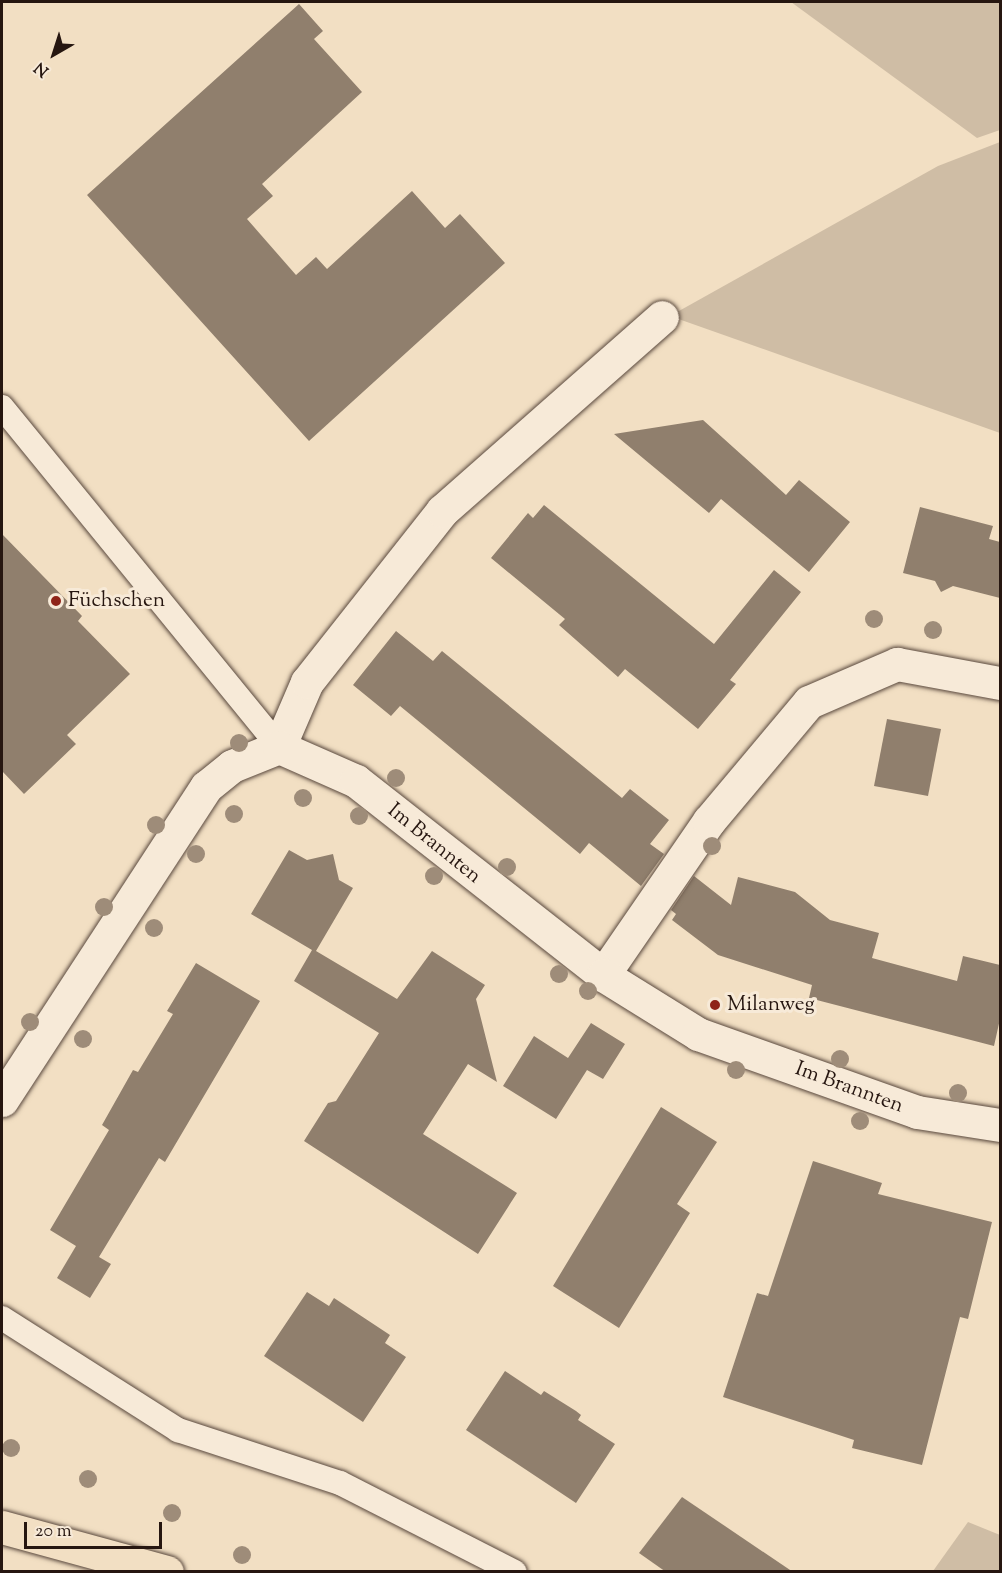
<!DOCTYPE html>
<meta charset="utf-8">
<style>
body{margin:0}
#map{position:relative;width:1002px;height:1573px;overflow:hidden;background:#f2dfc3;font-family:"Sorts Mill Goudy",serif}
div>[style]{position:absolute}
.green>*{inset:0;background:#cfbda5}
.building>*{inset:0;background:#907f6d}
.roads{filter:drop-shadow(0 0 2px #59483d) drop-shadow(0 0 2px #59483d)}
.service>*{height:24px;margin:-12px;padding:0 12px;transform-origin:12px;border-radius:12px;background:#f7ead8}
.minor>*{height:33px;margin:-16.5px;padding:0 16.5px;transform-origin:16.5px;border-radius:16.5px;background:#f7ead8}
.primary>*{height:33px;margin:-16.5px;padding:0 16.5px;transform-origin:16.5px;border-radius:16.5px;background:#f2dfc3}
.trees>*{width:18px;height:18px;margin:-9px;border-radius:50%;background:#9e8c79}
.dots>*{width:16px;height:16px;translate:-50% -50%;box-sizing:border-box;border:3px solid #f7ead8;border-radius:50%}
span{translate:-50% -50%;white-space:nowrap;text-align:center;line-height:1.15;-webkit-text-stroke:6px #f7ead8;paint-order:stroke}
.poi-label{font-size:21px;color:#261610}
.left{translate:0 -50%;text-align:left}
.street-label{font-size:21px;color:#261610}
.frame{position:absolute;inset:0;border:3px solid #261610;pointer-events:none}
.north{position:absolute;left:24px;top:24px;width:60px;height:60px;-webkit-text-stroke:4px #f7ead8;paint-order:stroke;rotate:219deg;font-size:16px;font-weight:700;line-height:24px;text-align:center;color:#261610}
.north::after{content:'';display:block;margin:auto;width:21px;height:27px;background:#261610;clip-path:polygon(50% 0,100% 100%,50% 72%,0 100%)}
.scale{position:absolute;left:24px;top:1522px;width:138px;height:27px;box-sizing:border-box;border:3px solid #261610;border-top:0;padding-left:8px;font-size:18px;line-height:21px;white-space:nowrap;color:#261610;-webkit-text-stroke:4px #f7ead8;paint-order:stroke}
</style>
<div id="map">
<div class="green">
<i style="clip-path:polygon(791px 2px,1000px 2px,1000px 130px,977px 138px)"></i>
<i style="clip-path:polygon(1000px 142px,1000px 433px,670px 316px,938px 166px)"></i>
<i style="clip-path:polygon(968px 1522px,1000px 1535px,1000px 1571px,933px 1571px)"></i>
</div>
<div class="building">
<i style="clip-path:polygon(299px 4px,323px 31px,314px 39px,362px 92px,262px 184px,273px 196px,247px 219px,296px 275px,316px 257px,327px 269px,412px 191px,445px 228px,460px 214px,505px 263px,309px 441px,87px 195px)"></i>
<i style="clip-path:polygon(703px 420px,786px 495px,799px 480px,850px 522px,809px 572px,721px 499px,709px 513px,614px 434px)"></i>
<i style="clip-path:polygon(544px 505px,714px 644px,774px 570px,801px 592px,730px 680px,736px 684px,698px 729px,625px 669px,618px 677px,559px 625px,565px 619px,491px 558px,528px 513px,533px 518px)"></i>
<i style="clip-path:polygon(920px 507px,993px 526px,989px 539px,1000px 542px,1000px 598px,953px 586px,941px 592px,935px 581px,903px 573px)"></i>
<i style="clip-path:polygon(2px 534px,82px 616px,78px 621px,130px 674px,67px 735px,76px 744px,24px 794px,2px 771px)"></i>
<i style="clip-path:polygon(396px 631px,433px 661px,442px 651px,622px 798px,630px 789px,669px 820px,650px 844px,664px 854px,641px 886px,589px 843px,580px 854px,400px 706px,391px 716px,353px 685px)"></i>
<i style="clip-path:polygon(887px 719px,941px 729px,928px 796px,874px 786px)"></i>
<i style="clip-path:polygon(289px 850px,307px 860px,333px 854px,339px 880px,353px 888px,316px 951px,397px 999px,432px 951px,485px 985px,476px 999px,497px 1082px,468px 1064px,423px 1134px,517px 1193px,478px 1254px,304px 1141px,328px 1103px,336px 1101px,379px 1033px,294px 981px,312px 950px,251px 914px)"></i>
<i style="clip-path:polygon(694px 876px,731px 905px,738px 877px,795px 892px,830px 920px,879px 933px,872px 958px,957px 981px,963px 956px,1000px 965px,1000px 1019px,994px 1046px,809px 998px,812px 985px,718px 955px,672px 920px,676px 914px,671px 910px)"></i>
<i style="clip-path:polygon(196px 963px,260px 1001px,165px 1162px,159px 1158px,99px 1257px,111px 1264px,90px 1298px,57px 1278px,76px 1246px,50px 1230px,109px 1130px,102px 1125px,133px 1070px,138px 1072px,173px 1014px,167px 1011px)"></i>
<i style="clip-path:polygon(591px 1023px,625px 1044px,603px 1079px,587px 1070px,556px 1119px,503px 1086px,534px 1036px,568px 1058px)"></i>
<i style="clip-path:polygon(661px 1107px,717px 1142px,677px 1204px,690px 1213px,619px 1328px,553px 1286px)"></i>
<i style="clip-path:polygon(813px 1161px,882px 1183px,878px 1194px,992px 1222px,968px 1319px,960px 1317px,922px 1465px,852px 1448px,854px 1440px,723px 1397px,757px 1293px,768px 1296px)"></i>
<i style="clip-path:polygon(307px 1292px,329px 1306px,334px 1298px,390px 1335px,385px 1343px,406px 1357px,363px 1422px,264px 1356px)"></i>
<i style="clip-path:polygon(505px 1371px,541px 1395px,544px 1391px,576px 1411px,581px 1415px,578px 1420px,615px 1444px,576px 1503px,466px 1430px)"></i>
<i style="clip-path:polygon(682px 1497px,793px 1572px,666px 1572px,639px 1553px)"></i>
</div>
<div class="roads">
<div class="service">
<i style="left:2px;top:407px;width:439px;rotate:50.8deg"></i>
<i style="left:2px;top:1318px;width:209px;rotate:32.5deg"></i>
<i style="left:178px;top:1430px;width:170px;rotate:18.1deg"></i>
<i style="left:340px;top:1483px;width:196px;rotate:27deg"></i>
</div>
<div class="minor">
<i style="left:279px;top:747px;width:71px;rotate:-66.7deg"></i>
<i style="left:307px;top:682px;width:218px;rotate:-51.7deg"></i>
<i style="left:442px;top:511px;width:293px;rotate:-41.4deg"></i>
<i style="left:603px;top:975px;width:187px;rotate:-55.5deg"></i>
<i style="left:709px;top:821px;width:155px;rotate:-50deg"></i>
<i style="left:809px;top:702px;width:96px;rotate:-23.4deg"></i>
<i style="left:897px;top:664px;width:105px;rotate:10.5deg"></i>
<i style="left:2px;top:1100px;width:374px;rotate:-56.9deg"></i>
<i style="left:206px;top:787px;width:33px;rotate:-39deg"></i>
<i style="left:232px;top:766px;width:51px;rotate:-22deg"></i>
<i style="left:279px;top:747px;width:84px;rotate:23.8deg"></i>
<i style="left:356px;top:781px;width:314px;rotate:38.1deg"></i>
<i style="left:603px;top:975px;width:112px;rotate:31.8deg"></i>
<i style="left:698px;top:1034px;width:232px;rotate:19.6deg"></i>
<i style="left:917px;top:1112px;width:84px;rotate:8.9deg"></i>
</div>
<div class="primary">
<i style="left:2px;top:1527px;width:171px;rotate:15.3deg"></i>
</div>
</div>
<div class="trees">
<i style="left:874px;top:619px"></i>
<i style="left:933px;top:630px"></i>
<i style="left:239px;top:743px"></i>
<i style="left:396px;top:778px"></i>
<i style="left:303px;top:798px"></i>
<i style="left:234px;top:814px"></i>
<i style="left:359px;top:816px"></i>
<i style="left:156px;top:825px"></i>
<i style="left:712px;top:846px"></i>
<i style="left:196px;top:854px"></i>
<i style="left:507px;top:867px"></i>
<i style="left:434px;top:876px"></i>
<i style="left:104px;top:907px"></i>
<i style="left:154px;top:928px"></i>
<i style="left:559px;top:974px"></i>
<i style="left:588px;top:991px"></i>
<i style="left:30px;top:1022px"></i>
<i style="left:83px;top:1039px"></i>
<i style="left:840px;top:1059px"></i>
<i style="left:736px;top:1070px"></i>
<i style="left:958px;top:1093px"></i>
<i style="left:860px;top:1121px"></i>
<i style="left:11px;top:1448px"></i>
<i style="left:88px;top:1479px"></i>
<i style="left:172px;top:1513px"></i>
<i style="left:242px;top:1555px"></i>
</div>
<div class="dots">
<i style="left:56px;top:601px;background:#8f2418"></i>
<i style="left:715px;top:1005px;background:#8f2418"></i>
</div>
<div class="poi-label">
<span class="left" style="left:68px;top:601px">Füchschen</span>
<span class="left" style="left:727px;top:1005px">Milanweg</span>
</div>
<div class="street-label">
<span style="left:434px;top:844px;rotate:39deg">Im Brannten</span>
<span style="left:849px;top:1088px;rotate:20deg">Im Brannten</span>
</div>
<div class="frame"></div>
<div class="north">N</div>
<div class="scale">20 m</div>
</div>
